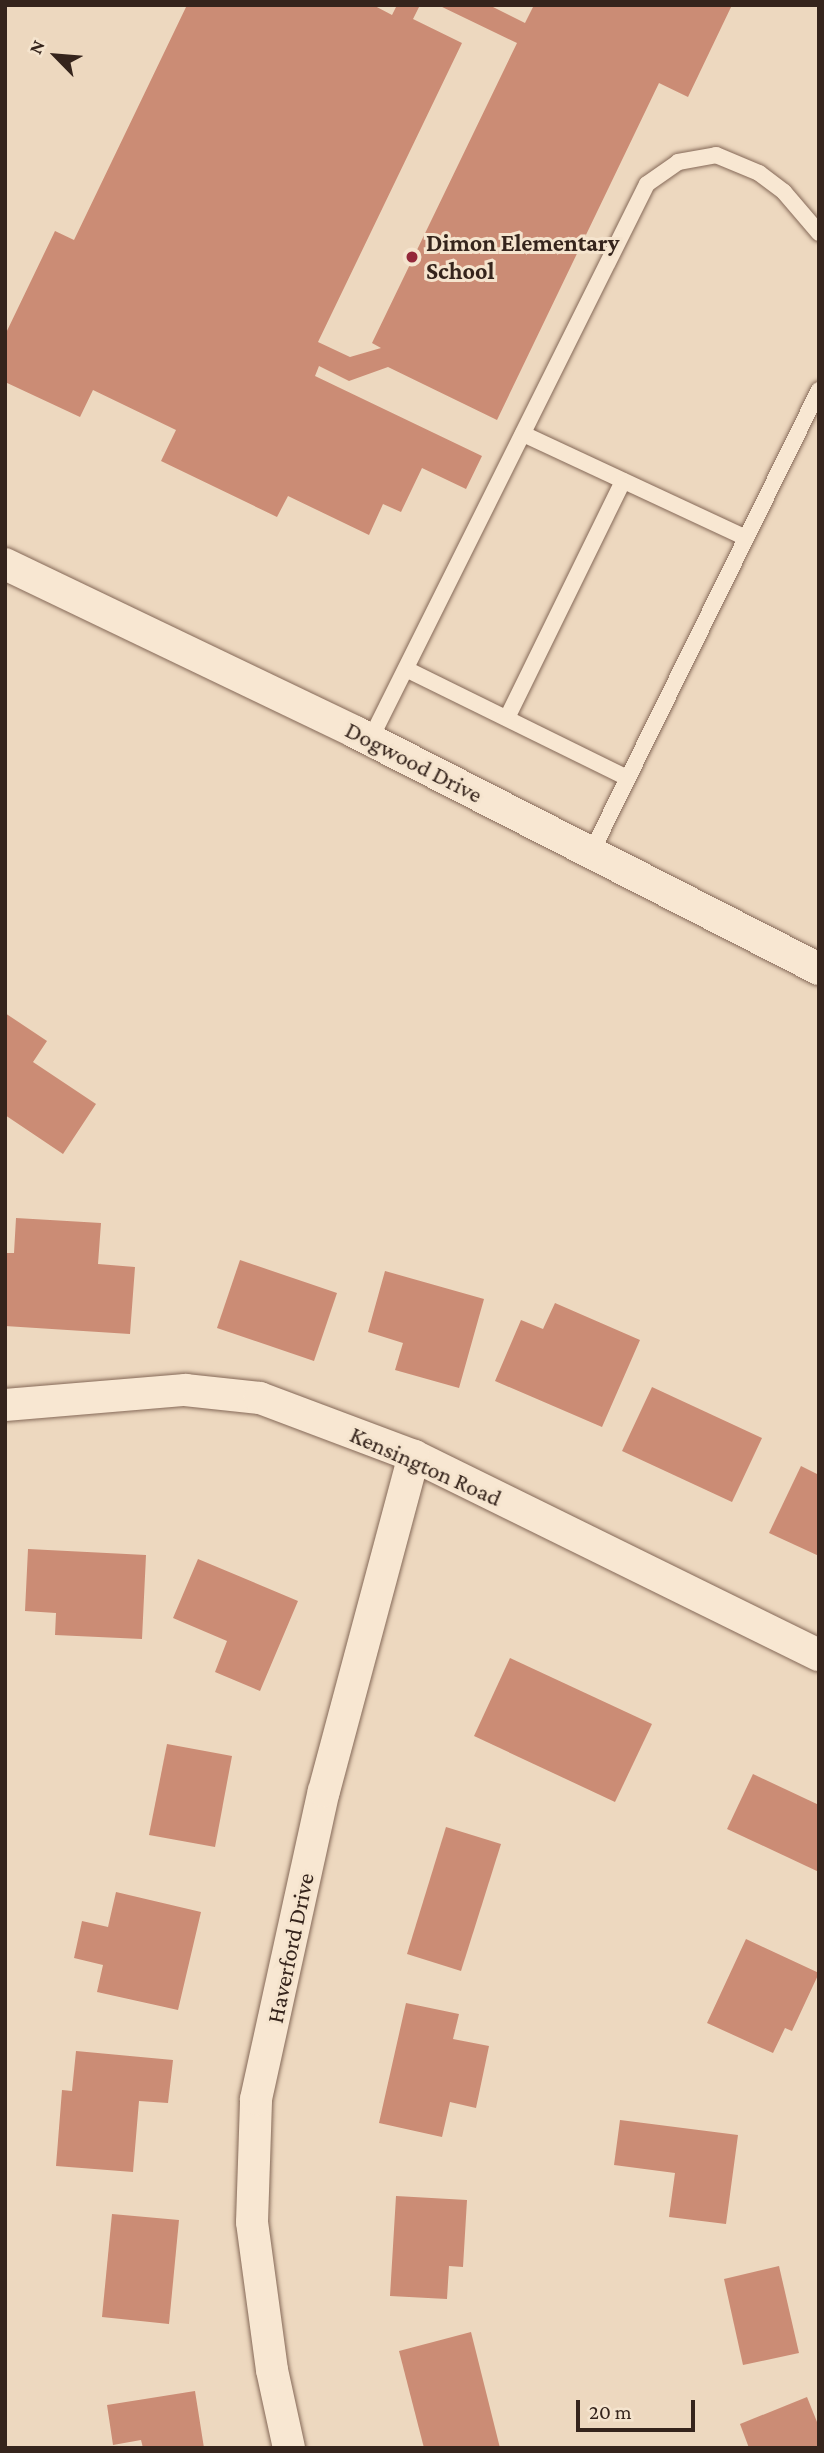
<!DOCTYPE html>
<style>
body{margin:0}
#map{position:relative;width:824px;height:2453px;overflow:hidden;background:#edd8bf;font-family:"Crimson Pro",serif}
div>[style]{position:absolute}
.building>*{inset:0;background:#cb8c75}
.roads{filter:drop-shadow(0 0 2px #856958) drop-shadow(0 0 2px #856958)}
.lane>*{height:16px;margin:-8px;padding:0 8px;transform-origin:8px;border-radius:8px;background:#f8e7d2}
.street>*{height:32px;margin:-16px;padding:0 16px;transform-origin:16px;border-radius:16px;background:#f8e7d2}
.dots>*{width:19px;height:19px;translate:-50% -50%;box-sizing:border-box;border:4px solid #f5e4ce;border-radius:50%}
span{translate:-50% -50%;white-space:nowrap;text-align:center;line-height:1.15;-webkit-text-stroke:6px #f5e4ce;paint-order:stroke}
.poi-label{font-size:24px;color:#35241c;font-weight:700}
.left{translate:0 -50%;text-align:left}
.street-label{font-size:24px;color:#35241c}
.frame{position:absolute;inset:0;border:7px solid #35241c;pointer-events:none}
.north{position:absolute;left:21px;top:21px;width:70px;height:70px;-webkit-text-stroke:5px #f5e4ce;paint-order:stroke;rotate:295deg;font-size:19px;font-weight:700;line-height:28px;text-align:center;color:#35241c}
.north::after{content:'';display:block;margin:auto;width:24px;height:32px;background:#35241c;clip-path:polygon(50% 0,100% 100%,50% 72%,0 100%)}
.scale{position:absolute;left:576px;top:2400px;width:119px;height:32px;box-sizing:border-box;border:4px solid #35241c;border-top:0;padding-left:9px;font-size:21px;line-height:24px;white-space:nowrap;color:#35241c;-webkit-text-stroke:5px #f5e4ce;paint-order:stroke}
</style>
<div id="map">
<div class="building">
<i style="clip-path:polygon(187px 5px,373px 5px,392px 15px,397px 5px,420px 5px,413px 19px,462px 43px,318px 342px,350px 357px,381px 348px,372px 343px,517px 43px,438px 5px,489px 5px,525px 23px,534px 5px,732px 5px,688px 97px,659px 83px,497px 420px,388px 367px,349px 381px,319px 366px,315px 376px,482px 456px,466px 489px,422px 468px,401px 512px,383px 504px,369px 535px,288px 496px,277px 517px,161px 461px,176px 430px,93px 390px,80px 417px,5px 382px,5px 335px,55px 231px,74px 240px)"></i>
<i style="clip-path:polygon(5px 1013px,47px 1041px,33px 1062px,96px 1104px,63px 1154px,5px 1115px)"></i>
<i style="clip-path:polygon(16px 1218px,101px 1223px,98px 1264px,135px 1267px,130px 1334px,5px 1326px,5px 1253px,14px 1253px)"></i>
<i style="clip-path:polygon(240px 1260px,337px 1293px,314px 1361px,217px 1328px)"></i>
<i style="clip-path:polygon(385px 1271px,484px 1299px,459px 1388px,395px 1370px,403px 1343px,368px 1332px)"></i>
<i style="clip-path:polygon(555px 1303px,640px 1340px,602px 1427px,495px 1381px,521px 1320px,543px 1329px)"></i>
<i style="clip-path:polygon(652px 1387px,762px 1438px,732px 1502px,622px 1451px)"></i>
<i style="clip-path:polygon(801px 1466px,819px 1475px,819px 1556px,769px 1533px)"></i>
<i style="clip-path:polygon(28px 1549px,146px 1555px,142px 1639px,55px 1635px,56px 1613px,25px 1611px)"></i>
<i style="clip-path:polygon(198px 1559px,298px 1601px,260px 1691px,215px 1672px,227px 1641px,173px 1618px)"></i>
<i style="clip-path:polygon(510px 1658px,652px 1724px,615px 1802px,474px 1736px)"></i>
<i style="clip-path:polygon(167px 1744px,232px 1756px,215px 1847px,149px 1835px)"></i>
<i style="clip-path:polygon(753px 1774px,819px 1805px,819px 1872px,727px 1829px)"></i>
<i style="clip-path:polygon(446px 1827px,501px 1844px,461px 1971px,407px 1954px)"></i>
<i style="clip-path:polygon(116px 1892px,201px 1912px,178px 2010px,97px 1992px,103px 1965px,74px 1958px,82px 1921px,108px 1927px)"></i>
<i style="clip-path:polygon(746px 1939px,819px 1973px,792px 2031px,785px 2028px,773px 2053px,707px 2023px)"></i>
<i style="clip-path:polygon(406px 2003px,459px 2014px,453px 2039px,489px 2046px,476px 2108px,450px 2102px,442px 2137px,379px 2123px)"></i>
<i style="clip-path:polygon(76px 2051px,173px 2060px,168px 2103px,139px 2101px,133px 2172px,56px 2166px,62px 2090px,72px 2091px)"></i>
<i style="clip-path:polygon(620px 2120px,738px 2135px,726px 2224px,669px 2217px,675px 2173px,614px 2165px)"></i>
<i style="clip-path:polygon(396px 2196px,467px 2200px,463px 2267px,449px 2266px,447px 2299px,390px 2296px)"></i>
<i style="clip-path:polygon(112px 2214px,179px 2220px,169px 2324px,102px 2317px)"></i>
<i style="clip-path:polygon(779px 2266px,799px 2353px,743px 2365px,724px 2279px)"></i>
<i style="clip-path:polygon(471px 2332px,500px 2448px,424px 2448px,399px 2351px)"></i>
<i style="clip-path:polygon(195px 2391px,204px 2448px,143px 2448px,141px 2440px,113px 2445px,107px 2405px)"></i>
<i style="clip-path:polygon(807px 2397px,819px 2427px,819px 2448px,749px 2448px,740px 2424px)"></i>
</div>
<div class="roads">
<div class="lane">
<i style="left:523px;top:434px;width:246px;rotate:25deg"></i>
<i style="left:406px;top:669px;width:247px;rotate:26.2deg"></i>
<i style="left:507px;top:718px;width:264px;rotate:-63.9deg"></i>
<i style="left:370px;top:740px;width:621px;rotate:-63.52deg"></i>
<i style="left:647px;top:184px;width:38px;rotate:-35deg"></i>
<i style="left:678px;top:162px;width:39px;rotate:-10deg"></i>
<i style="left:716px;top:155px;width:47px;rotate:22.7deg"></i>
<i style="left:759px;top:173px;width:31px;rotate:37deg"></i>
<i style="left:784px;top:192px;width:54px;rotate:49.5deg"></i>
<i style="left:591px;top:853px;width:516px;rotate:-63.78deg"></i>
</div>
<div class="street">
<i style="left:5px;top:564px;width:388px;rotate:25.6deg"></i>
<i style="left:355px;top:732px;width:521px;rotate:27.06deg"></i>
<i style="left:5px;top:1405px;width:181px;rotate:-4.8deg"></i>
<i style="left:185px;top:1390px;width:75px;rotate:6.1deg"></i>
<i style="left:260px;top:1398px;width:165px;rotate:20.6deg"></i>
<i style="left:414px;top:1456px;width:451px;rotate:26.2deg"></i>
<i style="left:289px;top:2448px;width:80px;rotate:-102.3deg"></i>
<i style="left:272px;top:2370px;width:149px;rotate:-97.7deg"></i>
<i style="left:252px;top:2222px;width:123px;rotate:-88.1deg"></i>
<i style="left:256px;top:2099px;width:315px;rotate:-77.6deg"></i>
<i style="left:324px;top:1791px;width:347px;rotate:-75deg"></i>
</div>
</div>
<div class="dots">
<i style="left:412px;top:257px;background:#94283a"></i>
</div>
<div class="poi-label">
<span class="left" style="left:426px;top:257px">Dimon Elementary<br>School</span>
</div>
<div class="street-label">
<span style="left:414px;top:762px;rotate:27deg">Dogwood Drive</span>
<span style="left:426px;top:1466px;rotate:24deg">Kensington Road</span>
<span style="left:290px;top:1948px;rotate:-78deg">Haverford Drive</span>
</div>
<div class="frame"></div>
<div class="north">N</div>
<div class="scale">20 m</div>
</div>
